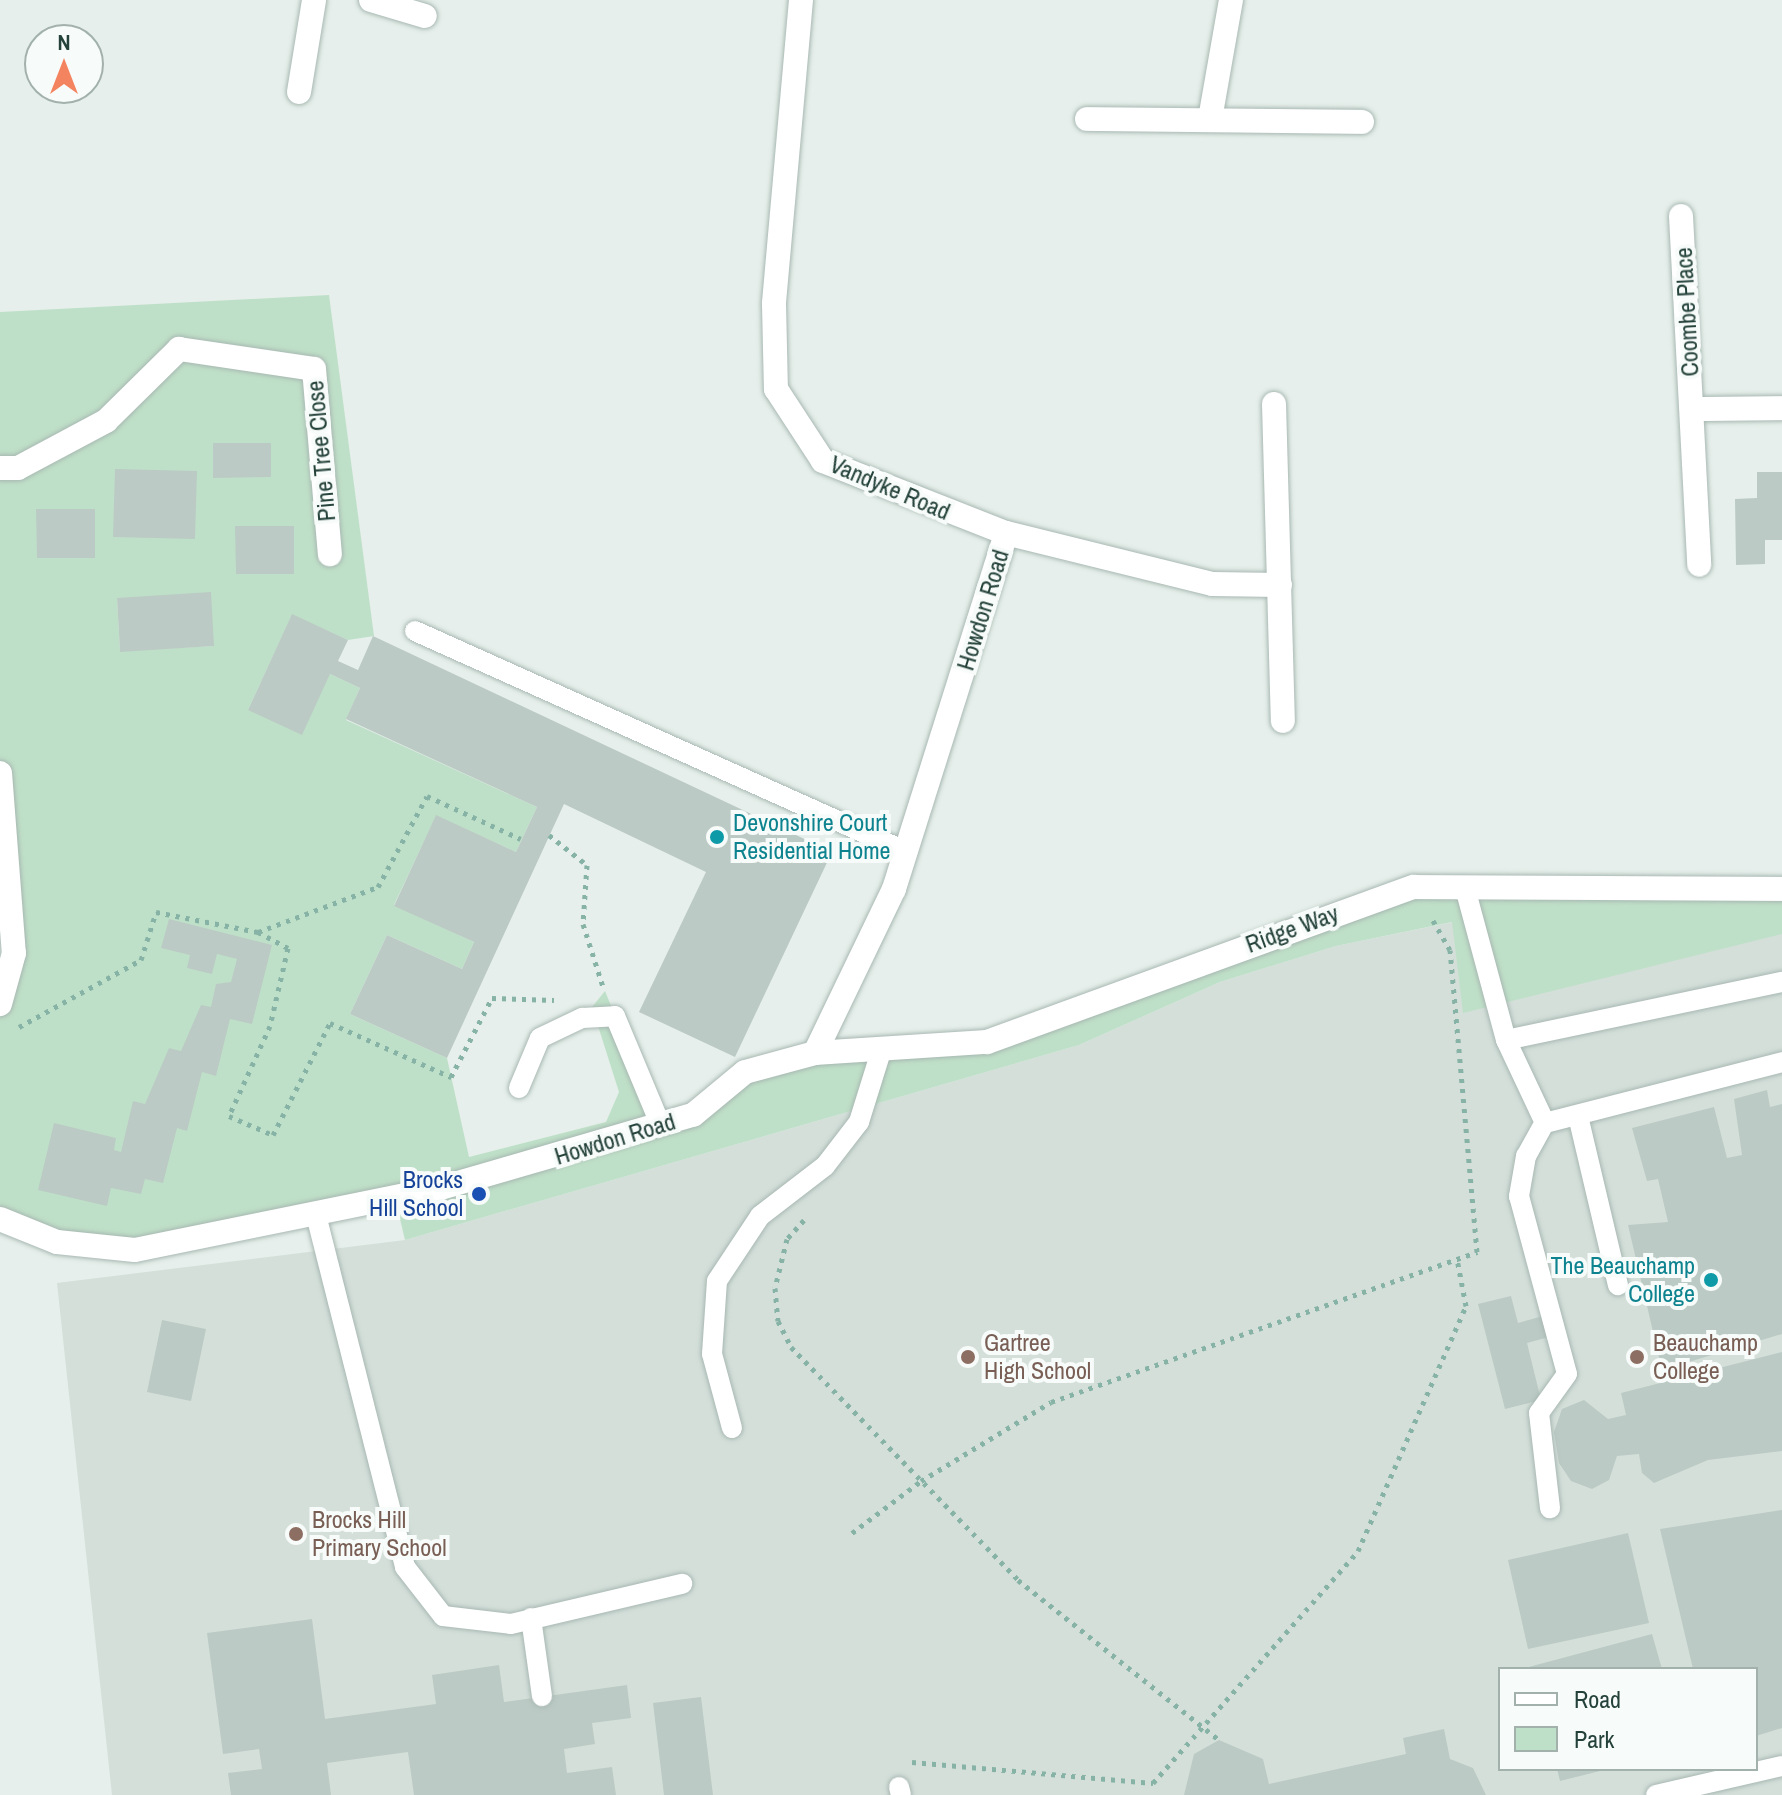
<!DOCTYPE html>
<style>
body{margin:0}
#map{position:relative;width:1782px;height:1795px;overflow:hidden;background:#e6efeb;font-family:"Archivo Narrow",sans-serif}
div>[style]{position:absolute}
.built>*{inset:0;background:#d4dfda}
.green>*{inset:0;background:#bfe0c8}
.building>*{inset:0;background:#bbcac4}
.path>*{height:5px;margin-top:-2.5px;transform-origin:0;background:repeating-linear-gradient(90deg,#86b3a5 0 4px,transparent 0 10px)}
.roads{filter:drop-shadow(0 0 2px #a8b8b2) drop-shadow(0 0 2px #a8b8b2)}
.lane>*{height:20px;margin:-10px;padding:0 10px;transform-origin:10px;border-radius:10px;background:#fff}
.street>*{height:24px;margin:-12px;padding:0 12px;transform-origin:12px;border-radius:12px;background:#fff}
.dots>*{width:22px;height:22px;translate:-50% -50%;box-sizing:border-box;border:4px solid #f7fbf9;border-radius:50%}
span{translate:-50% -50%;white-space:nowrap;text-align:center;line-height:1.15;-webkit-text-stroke:8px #f7fbf9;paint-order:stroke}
.street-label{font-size:24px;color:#24423a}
.culture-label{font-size:24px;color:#0d838f}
.left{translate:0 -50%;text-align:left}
.right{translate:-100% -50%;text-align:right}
.transit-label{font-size:24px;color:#164399}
.education-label{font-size:24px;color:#785e54}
.legend{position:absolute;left:1498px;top:1667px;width:260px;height:104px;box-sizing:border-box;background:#f7fbf9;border:2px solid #a3b1ad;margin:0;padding:10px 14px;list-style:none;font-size:24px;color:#24423a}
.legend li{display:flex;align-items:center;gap:16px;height:40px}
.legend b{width:40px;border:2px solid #a3b1ad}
.north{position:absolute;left:24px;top:24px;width:80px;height:80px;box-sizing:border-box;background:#f7fbf9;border:2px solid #a3b1ad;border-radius:50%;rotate:0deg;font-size:22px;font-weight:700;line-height:32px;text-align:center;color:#24423a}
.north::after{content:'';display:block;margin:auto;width:28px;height:36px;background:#f4845f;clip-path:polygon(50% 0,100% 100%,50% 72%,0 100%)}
</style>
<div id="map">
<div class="built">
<i style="clip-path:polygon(evenodd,1782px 918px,1782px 1795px,112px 1795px,57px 1283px,405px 1240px,1079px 1045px,1220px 982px,1336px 946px,1453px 922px,1782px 918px,1500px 1669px,1756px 1669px,1756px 1769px,1500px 1769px,1500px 1669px)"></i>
</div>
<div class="green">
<i style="clip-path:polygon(evenodd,329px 295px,374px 636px,348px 640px,292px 615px,248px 710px,330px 674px,360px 688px,346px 720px,537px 807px,516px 852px,436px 816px,394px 905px,474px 942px,462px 969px,387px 935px,350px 1014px,447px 1058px,469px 1157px,606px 1122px,619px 1092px,592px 1007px,605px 991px,660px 1125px,745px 1072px,987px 1042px,1414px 887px,1782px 887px,1782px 934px,1463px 1013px,1452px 922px,1336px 946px,1220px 982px,1079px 1045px,405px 1240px,395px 1198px,135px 1250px,0 1219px,0 1004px,14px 953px,0 811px,0 312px,329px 295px,117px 598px,214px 646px,120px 651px,117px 598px)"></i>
</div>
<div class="building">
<i style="clip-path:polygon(213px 443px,271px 443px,271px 477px,213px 478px)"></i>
<i style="clip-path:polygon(115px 469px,197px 471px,195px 539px,113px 537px)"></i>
<i style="clip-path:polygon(1757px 472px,1782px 472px,1782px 540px,1765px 540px,1765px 564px,1736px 565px,1735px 499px,1757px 498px)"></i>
<i style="clip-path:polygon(36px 509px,95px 509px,95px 558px,37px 558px)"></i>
<i style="clip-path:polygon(235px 526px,294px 526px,294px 574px,236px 574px)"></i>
<i style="clip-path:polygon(211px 592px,214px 646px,120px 652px,117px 598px)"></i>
<i style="clip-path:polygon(292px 614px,348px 640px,338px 661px,358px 670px,373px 636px,832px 852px,735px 1057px,639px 1012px,706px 872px,564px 804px,447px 1058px,350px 1014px,387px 935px,462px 969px,474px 942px,394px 906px,436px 815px,516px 852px,537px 807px,346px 719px,360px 688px,330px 674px,302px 735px,248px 710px)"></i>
<i style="clip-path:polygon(169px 919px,272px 945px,252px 1024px,230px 1019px,216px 1076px,202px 1072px,187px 1131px,177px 1128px,163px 1183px,145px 1179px,141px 1194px,111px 1188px,107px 1206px,38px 1190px,54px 1123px,116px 1138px,114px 1150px,121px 1152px,133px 1101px,145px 1104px,169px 1048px,181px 1051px,201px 1005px,211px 1007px,216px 984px,231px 982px,237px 959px,217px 954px,212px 974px,187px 968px,190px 955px,161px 948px)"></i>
<i style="clip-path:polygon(1767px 1090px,1770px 1107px,1782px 1104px,1782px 1334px,1662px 1370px,1628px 1225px,1668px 1222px,1658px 1179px,1647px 1181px,1632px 1128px,1714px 1107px,1727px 1158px,1742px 1155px,1734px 1099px)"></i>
<i style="clip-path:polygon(1511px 1296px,1518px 1323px,1543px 1316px,1549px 1337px,1527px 1343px,1541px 1400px,1505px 1409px,1478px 1304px)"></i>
<i style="clip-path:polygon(162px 1320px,206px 1329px,191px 1401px,147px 1392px)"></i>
<i style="clip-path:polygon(1782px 1352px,1782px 1451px,1708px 1460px,1654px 1483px,1642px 1473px,1639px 1454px,1617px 1456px,1609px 1480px,1592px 1489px,1571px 1481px,1559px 1463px,1554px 1432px,1562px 1409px,1584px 1400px,1608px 1419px,1626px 1415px,1621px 1393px)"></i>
<i style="clip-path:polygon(1782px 1510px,1782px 1728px,1756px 1736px,1756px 1669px,1693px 1669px,1660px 1529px)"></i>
<i style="clip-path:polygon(1628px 1533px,1649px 1623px,1528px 1649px,1508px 1560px)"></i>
<i style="clip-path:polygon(312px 1619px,325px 1719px,436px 1704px,432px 1675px,499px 1665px,504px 1702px,627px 1685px,631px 1718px,592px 1723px,595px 1744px,564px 1749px,567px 1773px,612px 1767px,616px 1795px,414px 1795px,408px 1752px,327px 1763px,331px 1795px,231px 1795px,228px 1773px,262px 1769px,259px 1749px,223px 1754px,207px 1633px)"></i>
<i style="clip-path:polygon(1652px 1634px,1662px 1669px,1525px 1669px,1525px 1668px)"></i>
<i style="clip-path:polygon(701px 1697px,713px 1795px,664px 1795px,653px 1703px)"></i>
<i style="clip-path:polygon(1444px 1729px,1450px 1759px,1473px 1768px,1486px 1795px,1184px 1795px,1194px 1754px,1219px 1740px,1263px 1759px,1269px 1784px,1406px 1754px,1403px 1738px)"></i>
<i style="clip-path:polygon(1557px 1769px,1604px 1769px,1604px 1770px,1560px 1781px)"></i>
</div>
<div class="path">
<i style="left:549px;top:835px;width:48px;rotate:38.3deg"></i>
<i style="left:587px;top:865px;width:59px;rotate:93.9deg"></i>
<i style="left:583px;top:924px;width:69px;rotate:72.3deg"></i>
<i style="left:258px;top:932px;width:34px;rotate:28deg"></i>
<i style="left:288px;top:948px;width:80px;rotate:103deg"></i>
<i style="left:270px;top:1026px;width:99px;rotate:114.5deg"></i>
<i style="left:229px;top:1116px;width:48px;rotate:23.4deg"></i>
<i style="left:273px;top:1135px;width:126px;rotate:-63deg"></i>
<i style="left:330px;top:1023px;width:133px;rotate:24.1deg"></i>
<i style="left:451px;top:1077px;width:89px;rotate:-62.6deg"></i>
<i style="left:492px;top:998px;width:62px;rotate:1.8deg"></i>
<i style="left:19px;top:1027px;width:139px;rotate:-28.8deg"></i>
<i style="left:141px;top:960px;width:50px;rotate:-72.6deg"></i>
<i style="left:156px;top:912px;width:104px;rotate:11.1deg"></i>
<i style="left:258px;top:932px;width:128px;rotate:-20.6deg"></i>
<i style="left:378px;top:887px;width:103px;rotate:-61.7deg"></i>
<i style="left:427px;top:796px;width:103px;rotate:24.6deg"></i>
<i style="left:804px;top:1220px;width:25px;rotate:132deg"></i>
<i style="left:787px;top:1239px;width:50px;rotate:103.8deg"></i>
<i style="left:775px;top:1288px;width:33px;rotate:85deg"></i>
<i style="left:778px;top:1321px;width:29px;rotate:63deg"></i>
<i style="left:791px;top:1347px;width:325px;rotate:45.7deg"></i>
<i style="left:1018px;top:1580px;width:257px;rotate:38.5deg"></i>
<i style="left:852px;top:1533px;width:86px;rotate:-37deg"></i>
<i style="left:921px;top:1481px;width:152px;rotate:-31.3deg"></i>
<i style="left:1051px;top:1402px;width:452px;rotate:-19.4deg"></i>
<i style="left:1477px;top:1252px;width:303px;rotate:-95.1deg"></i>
<i style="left:1450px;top:950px;width:38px;rotate:-120deg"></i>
<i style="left:912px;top:1762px;width:242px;rotate:5deg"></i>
<i style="left:1153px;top:1783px;width:310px;rotate:-48.5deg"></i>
<i style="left:1358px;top:1551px;width:268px;rotate:-66.2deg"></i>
<i style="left:1466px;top:1306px;width:48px;rotate:-100.8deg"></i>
</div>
<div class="roads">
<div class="lane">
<i style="left:415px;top:631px;width:539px;rotate:24.19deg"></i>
<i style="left:1465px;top:888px;width:157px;rotate:74.9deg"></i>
<i style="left:1506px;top:1040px;width:92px;rotate:64.8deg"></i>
<i style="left:1545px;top:1123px;width:245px;rotate:-14.4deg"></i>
<i style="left:1506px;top:1040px;width:282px;rotate:-11.9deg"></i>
<i style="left:519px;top:1088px;width:54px;rotate:-67.2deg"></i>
<i style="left:540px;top:1038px;width:47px;rotate:-25.5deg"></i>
<i style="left:582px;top:1018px;width:33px;rotate:-3deg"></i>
<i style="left:615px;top:1016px;width:119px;rotate:67.3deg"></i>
<i style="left:1578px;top:1116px;width:174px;rotate:76.7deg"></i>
<i style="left:1545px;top:1122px;width:39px;rotate:119deg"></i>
<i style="left:1526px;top:1156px;width:41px;rotate:99.9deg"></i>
<i style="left:1519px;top:1196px;width:184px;rotate:74.9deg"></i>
<i style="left:1567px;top:1374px;width:48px;rotate:125.7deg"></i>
<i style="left:1539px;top:1413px;width:96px;rotate:83.4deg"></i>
<i style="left:316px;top:1215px;width:363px;rotate:75.8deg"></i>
<i style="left:405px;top:1567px;width:62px;rotate:52.2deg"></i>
<i style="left:443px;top:1616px;width:68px;rotate:6.7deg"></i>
<i style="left:511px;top:1624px;width:176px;rotate:-13.2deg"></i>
<i style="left:732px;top:1428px;width:77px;rotate:-105.1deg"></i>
<i style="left:712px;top:1354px;width:73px;rotate:-86.1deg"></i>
<i style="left:717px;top:1281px;width:78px;rotate:-56.5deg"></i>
<i style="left:760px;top:1216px;width:82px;rotate:-37.6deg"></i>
<i style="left:825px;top:1166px;width:56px;rotate:-52.3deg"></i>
<i style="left:859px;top:1122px;width:77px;rotate:-72.7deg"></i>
<i style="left:531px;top:1618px;width:79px;rotate:82deg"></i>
<i style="left:899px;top:1787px;width:8px;rotate:76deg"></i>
<i style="left:1656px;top:1795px;width:129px;rotate:-13deg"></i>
</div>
<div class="street">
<i style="left:371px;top:0;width:56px;rotate:16.5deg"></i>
<i style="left:801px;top:0;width:305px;rotate:95.1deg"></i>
<i style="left:774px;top:304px;width:85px;rotate:88.7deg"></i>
<i style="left:776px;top:389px;width:86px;rotate:56.9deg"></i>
<i style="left:823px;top:461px;width:197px;rotate:21.5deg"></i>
<i style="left:1006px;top:533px;width:212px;rotate:13.9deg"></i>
<i style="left:1212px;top:584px;width:68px;rotate:0.8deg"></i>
<i style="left:299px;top:92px;width:93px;rotate:-80.7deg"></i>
<i style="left:1087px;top:119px;width:275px;rotate:0.6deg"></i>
<i style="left:1210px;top:119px;width:121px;rotate:-80deg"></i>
<i style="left:1681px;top:216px;width:349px;rotate:87deg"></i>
<i style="left:1274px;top:404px;width:317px;rotate:88.4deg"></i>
<i style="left:1693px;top:409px;width:89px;rotate:-0.6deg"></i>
<i style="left:0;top:468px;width:18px"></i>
<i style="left:18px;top:468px;width:100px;rotate:-28.1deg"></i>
<i style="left:106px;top:421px;width:103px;rotate:-44.6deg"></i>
<i style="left:179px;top:349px;width:136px;rotate:8.4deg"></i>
<i style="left:314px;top:369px;width:186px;rotate:85.1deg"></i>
<i style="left:0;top:773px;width:181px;rotate:85.6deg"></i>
<i style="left:14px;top:953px;width:53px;rotate:105.4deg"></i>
<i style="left:815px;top:1053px;width:182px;rotate:-64.3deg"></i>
<i style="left:894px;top:889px;width:373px;rotate:-72.5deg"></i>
<i style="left:0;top:1219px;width:61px;rotate:22deg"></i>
<i style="left:57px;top:1242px;width:78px;rotate:5.9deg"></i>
<i style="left:135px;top:1250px;width:312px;rotate:-11.5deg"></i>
<i style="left:441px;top:1188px;width:262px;rotate:-16.2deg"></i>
<i style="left:693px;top:1115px;width:67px;rotate:-39.6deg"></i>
<i style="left:745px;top:1072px;width:73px;rotate:-15.2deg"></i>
<i style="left:815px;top:1053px;width:172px;rotate:-3.7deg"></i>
<i style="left:987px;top:1042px;width:454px;rotate:-20deg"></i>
<i style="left:1414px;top:887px;width:368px;rotate:0.3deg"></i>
</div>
</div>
<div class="dots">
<i style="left:717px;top:837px;background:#0f9aa8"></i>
<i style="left:479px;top:1194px;background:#1a4fb4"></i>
<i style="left:1711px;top:1280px;background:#0f9aa8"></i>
<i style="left:968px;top:1357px;background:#8d6e63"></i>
<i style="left:1637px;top:1357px;background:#8d6e63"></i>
<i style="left:296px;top:1534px;background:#8d6e63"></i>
</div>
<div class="street-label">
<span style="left:1687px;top:312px;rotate:-93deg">Coombe Place</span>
<span style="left:321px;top:451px;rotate:-95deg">Pine Tree Close</span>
<span style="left:890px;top:488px;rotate:23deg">Vandyke Road</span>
<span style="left:983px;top:610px;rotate:-73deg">Howdon Road</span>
<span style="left:1292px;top:929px;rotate:-20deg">Ridge Way</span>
<span style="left:615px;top:1139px;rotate:-17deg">Howdon Road</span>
</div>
<div class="culture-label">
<span class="left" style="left:733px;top:837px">Devonshire Court<br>Residential Home</span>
<span class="right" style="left:1695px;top:1280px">The Beauchamp<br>College</span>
</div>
<div class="transit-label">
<span class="right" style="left:463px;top:1194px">Brocks<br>Hill School</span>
</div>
<div class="education-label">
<span class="left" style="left:984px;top:1357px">Gartree<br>High School</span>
<span class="left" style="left:1653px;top:1357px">Beauchamp<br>College</span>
<span class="left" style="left:312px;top:1534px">Brocks Hill<br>Primary School</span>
</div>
<ul class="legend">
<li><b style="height:10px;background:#fff"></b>Road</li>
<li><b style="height:22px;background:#bfe0c8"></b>Park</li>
</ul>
<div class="north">N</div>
</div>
